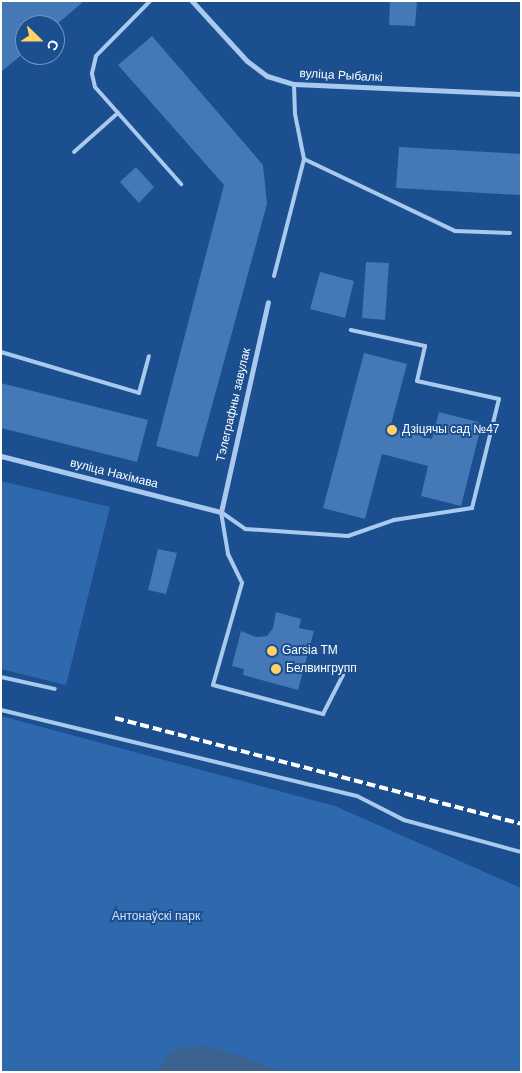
<!DOCTYPE html>
<meta charset="utf-8">
<style>
body{margin:0}
#map{position:relative;width:522px;height:1073px;overflow:hidden;background:#1b4f8f;font-family:Helvetica,sans-serif}
div>[style]{position:absolute}
.green>*{inset:0;background:#2e69ad}
.water>*{inset:0;background:#3c6290}
.building>*{inset:0;background:#4478b7}
.lane>*{height:4px;margin:-2px;padding:0 2px;transform-origin:2px;border-radius:2px;background:#a9c9ee}
.street>*{height:5px;margin:-2.5px;padding:0 2.5px;transform-origin:2.5px;border-radius:2.5px;background:#a9c9ee}
.rail>*{height:4px;margin-top:-2px;transform-origin:0;background:repeating-linear-gradient(90deg,#fff 0 9px,transparent 0 13px)}
.dots>*{width:14px;height:14px;translate:-50% -50%;box-sizing:border-box;border:2px solid #1b4f8f;border-radius:50%}
span{translate:-50% -50%;white-space:nowrap;text-align:center;line-height:1.15;-webkit-text-stroke:4px #1b4f8f;paint-order:stroke}
.street-label{font-size:12px;color:#fff}
.poi-label{font-size:12px;color:#fff}
.left{translate:0 -50%;text-align:left}
.park-label{font-size:12px;color:#cfe3fa}
.frame{position:absolute;inset:0;border:2px solid #fff;pointer-events:none}
.north{position:absolute;left:15px;top:15px;width:50px;height:50px;box-sizing:border-box;background:#1b4f8f;border:1px solid #7695bc;border-radius:50%;rotate:112deg;font-size:14px;font-weight:700;line-height:20px;text-align:center;color:#fff}
.north::after{content:'';display:block;margin:auto;width:18px;height:22px;background:#ffd166;clip-path:polygon(50% 0,100% 100%,50% 72%,0 100%)}
</style>
<div id="map">
<div class="green">
<i style="clip-path:polygon(1px 481px,110px 507px,66px 685px,1px 669px)"></i>
<i style="clip-path:polygon(1px 716px,335px 806px,521px 888px,521px 1072px,1px 1072px)"></i>
</div>
<div class="water">
<i style="clip-path:polygon(202px 1046px,232px 1053px,282px 1072px,157px 1072px,166px 1057px,175px 1050px)"></i>
</div>
<div class="building">
<i style="clip-path:polygon(4px 1px,84px 1px,55px 26px,25px 25px,25px 52px,1px 72px,1px 4px)"></i>
<i style="clip-path:polygon(390px 1px,417px 1px,415px 26px,389px 25px)"></i>
<i style="clip-path:polygon(152px 36px,263px 165px,267px 204px,198px 457px,156px 446px,224px 185px,118px 65px)"></i>
<i style="clip-path:polygon(399px 147px,521px 154px,521px 195px,396px 188px)"></i>
<i style="clip-path:polygon(136px 167px,154px 187px,139px 203px,120px 182px)"></i>
<i style="clip-path:polygon(366px 262px,389px 263px,385px 320px,362px 318px)"></i>
<i style="clip-path:polygon(320px 272px,354px 281px,345px 318px,310px 309px)"></i>
<i style="clip-path:polygon(364px 353px,407px 364px,390px 428px,432px 439px,439px 412px,482px 423px,461px 506px,421px 496px,428px 466px,382px 454px,365px 519px,323px 508px)"></i>
<i style="clip-path:polygon(1px 383px,148px 420px,137px 462px,1px 428px)"></i>
<i style="clip-path:polygon(158px 549px,177px 553px,166px 594px,148px 590px)"></i>
<i style="clip-path:polygon(276px 612px,301px 619px,299px 628px,314px 631px,298px 690px,243px 675px,244px 669px,232px 666px,241px 631px,256px 637px,267px 636px,273px 628px)"></i>
</div>
<div class="lane">
<i style="left:150px;top:1px;width:77px;rotate:134.5deg"></i>
<i style="left:96px;top:56px;width:18px;rotate:103deg"></i>
<i style="left:92px;top:74px;width:13px;rotate:77deg"></i>
<i style="left:95px;top:87px;width:130px;rotate:48.4deg"></i>
<i style="left:74px;top:152px;width:59px;rotate:-41.6deg"></i>
<i style="left:304px;top:159px;width:167px;rotate:25.5deg"></i>
<i style="left:455px;top:231px;width:55px;rotate:2.1deg"></i>
<i style="left:274px;top:276px;width:121px;rotate:-75.6deg"></i>
<i style="left:304px;top:159px;width:46px;rotate:-101.3deg"></i>
<i style="left:295px;top:114px;width:30px;rotate:-92deg"></i>
<i style="left:1px;top:352px;width:144px;rotate:16.5deg"></i>
<i style="left:139px;top:393px;width:38px;rotate:-75deg"></i>
<i style="left:221px;top:512px;width:29px;rotate:35deg"></i>
<i style="left:245px;top:529px;width:103px;rotate:3.9deg"></i>
<i style="left:348px;top:536px;width:49px;rotate:-19.2deg"></i>
<i style="left:394px;top:520px;width:79px;rotate:-8.7deg"></i>
<i style="left:472px;top:508px;width:112px;rotate:-76.1deg"></i>
<i style="left:499px;top:399px;width:84px;rotate:-167.6deg"></i>
<i style="left:417px;top:381px;width:36px;rotate:-77deg"></i>
<i style="left:425px;top:346px;width:76px;rotate:-167.8deg"></i>
<i style="left:221px;top:512px;width:43px;rotate:80.5deg"></i>
<i style="left:228px;top:554px;width:32px;rotate:64deg"></i>
<i style="left:242px;top:583px;width:106px;rotate:105.9deg"></i>
<i style="left:213px;top:685px;width:114px;rotate:14.8deg"></i>
<i style="left:323px;top:714px;width:44px;rotate:-62.9deg"></i>
<i style="left:1px;top:677px;width:55px;rotate:12.5deg"></i>
<i style="left:1px;top:710px;width:366px;rotate:13.6deg"></i>
<i style="left:357px;top:796px;width:53px;rotate:27.1deg"></i>
<i style="left:404px;top:820px;width:121px;rotate:15.3deg"></i>
</div>
<div class="street">
<i style="left:192px;top:1px;width:81px;rotate:47.5deg"></i>
<i style="left:247px;top:61px;width:25px;rotate:37deg"></i>
<i style="left:267px;top:76px;width:28px;rotate:17deg"></i>
<i style="left:294px;top:84px;width:227px;rotate:2.5deg"></i>
<i style="left:1px;top:456px;width:227px;rotate:14.3deg"></i>
<i style="left:221px;top:512px;width:215px;rotate:-77.4deg"></i>
</div>
<div class="rail">
<i style="left:115px;top:718px;width:420px;rotate:14.6deg"></i>
</div>
<div class="dots">
<i style="left:392px;top:430px;background:#ffd166"></i>
<i style="left:272px;top:651px;background:#ffd166"></i>
<i style="left:276px;top:669px;background:#ffd166"></i>
</div>
<div class="street-label">
<span style="left:341px;top:76px;rotate:3deg">вуліца Рыбалкі</span>
<span style="left:234px;top:405px;rotate:-77deg">Тэлеграфны завулак</span>
<span style="left:114px;top:474px;rotate:14deg">вуліца Нахімава</span>
</div>
<div class="poi-label">
<span class="left" style="left:402px;top:430px">Дзіцячы сад №47</span>
<span class="left" style="left:282px;top:651px">Garsia TM</span>
<span class="left" style="left:286px;top:669px">Белвингрупп</span>
</div>
<div class="park-label">
<span style="left:156px;top:917px">Антонаўскі парк</span>
</div>
<div class="frame"></div>
<div class="north">С</div>
</div>
